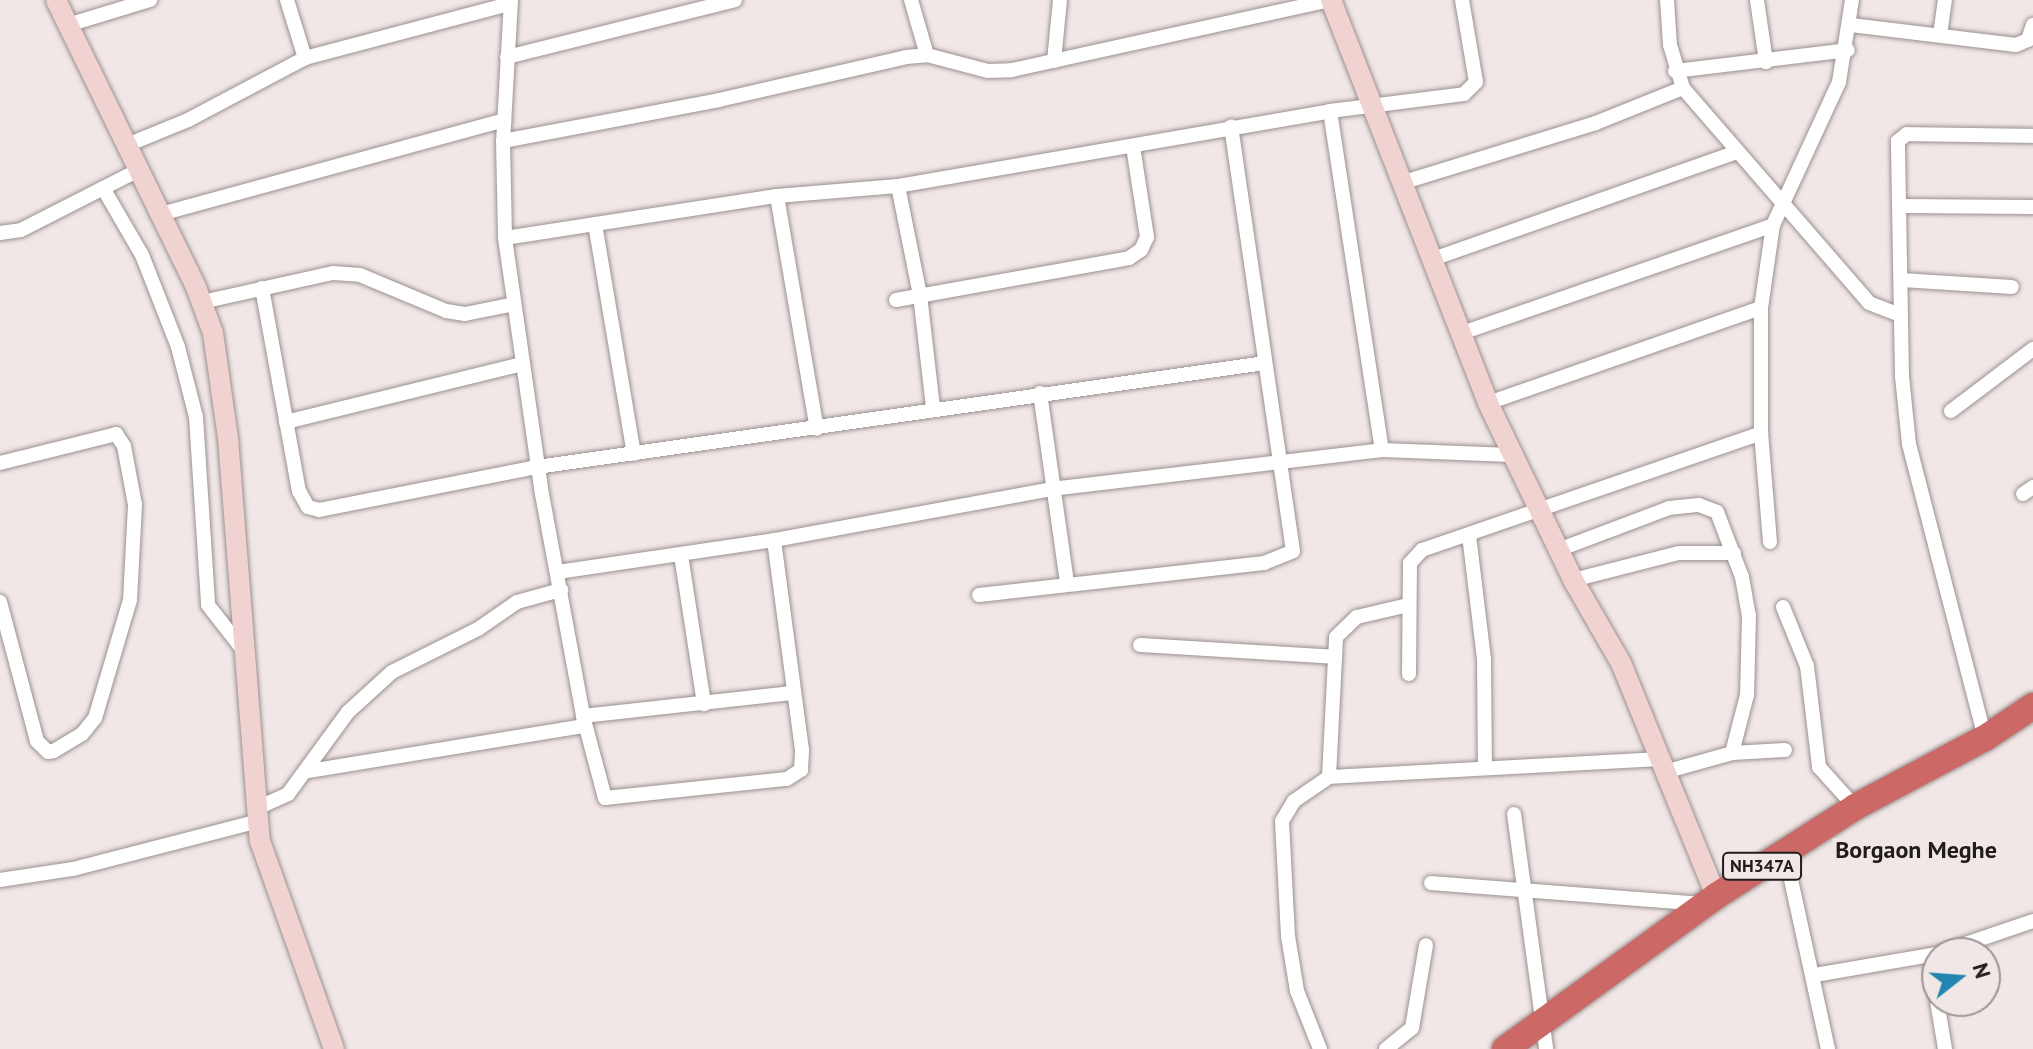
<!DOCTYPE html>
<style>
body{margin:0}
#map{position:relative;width:2033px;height:1049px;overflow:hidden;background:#f1e7e6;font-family:"PT Sans",sans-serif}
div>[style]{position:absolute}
.roads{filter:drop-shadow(0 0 2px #9a908f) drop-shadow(0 0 2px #9a908f)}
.street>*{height:14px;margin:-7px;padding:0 7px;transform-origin:7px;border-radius:7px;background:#fff}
.secondary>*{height:20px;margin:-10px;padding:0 10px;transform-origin:10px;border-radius:10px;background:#f0d2d1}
.highway>*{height:26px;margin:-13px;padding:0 13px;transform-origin:13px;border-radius:13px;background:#cc6865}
span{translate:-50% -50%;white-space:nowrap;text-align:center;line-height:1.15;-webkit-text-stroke:8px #f1e7e6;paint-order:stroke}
.shield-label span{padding:2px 6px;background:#f1e7e6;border:2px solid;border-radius:6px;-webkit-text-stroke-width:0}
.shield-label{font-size:18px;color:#201c1c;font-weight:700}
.quarter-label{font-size:24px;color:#201c1c;font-weight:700}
.north{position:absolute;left:1921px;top:937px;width:80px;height:80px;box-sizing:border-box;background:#f1e7e6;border:2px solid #9d9695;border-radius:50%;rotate:73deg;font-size:22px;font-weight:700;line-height:32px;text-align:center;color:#201c1c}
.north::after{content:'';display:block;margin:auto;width:28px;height:36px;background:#2485b0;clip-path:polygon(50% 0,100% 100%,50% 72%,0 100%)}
</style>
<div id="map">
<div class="roads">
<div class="street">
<i style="left:287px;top:0;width:61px;rotate:72.8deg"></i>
<i style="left:511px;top:0;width:141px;rotate:93.2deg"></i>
<i style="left:503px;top:141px;width:97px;rotate:88.8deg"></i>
<i style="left:505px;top:238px;width:259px;rotate:81.8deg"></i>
<i style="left:542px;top:494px;width:226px;rotate:79.5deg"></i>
<i style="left:583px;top:716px;width:85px;rotate:75deg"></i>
<i style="left:605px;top:798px;width:183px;rotate:-6deg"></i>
<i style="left:787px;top:779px;width:17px;rotate:-33deg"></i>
<i style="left:801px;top:770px;width:20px;rotate:-87deg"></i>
<i style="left:802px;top:750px;width:212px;rotate:-97.6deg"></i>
<i style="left:911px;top:0;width:57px;rotate:73.8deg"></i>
<i style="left:1667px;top:0;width:45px;rotate:86.2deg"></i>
<i style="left:1670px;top:45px;width:45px;rotate:73.2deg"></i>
<i style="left:1683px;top:88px;width:284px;rotate:49.1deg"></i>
<i style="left:1869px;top:303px;width:34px;rotate:21deg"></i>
<i style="left:1757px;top:0;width:63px;rotate:81.7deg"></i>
<i style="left:68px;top:25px;width:86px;rotate:-17deg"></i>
<i style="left:1851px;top:25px;width:166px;rotate:6.9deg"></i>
<i style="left:2016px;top:45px;width:13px;rotate:-23deg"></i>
<i style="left:2028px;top:40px;width:16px;rotate:-72deg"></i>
<i style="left:1940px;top:35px;width:35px;rotate:-82deg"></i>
<i style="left:507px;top:57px;width:235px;rotate:-14deg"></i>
<i style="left:1054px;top:61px;width:61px;rotate:-84.4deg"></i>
<i style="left:1675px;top:71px;width:174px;rotate:-6.9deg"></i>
<i style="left:1330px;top:111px;width:343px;rotate:81.3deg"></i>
<i style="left:503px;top:141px;width:220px;rotate:-10.7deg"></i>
<i style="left:719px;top:100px;width:192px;rotate:-12.9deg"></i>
<i style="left:906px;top:57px;width:21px;rotate:-5deg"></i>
<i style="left:927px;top:55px;width:63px;rotate:14.7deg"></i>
<i style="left:988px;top:71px;width:24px;rotate:-2deg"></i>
<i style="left:1012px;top:70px;width:326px;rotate:-12.4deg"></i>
<i style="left:127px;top:145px;width:66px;rotate:-22.3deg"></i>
<i style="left:188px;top:120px;width:132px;rotate:-27.9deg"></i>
<i style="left:305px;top:58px;width:212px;rotate:-14.8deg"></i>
<i style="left:1401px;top:183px;width:204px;rotate:-17.1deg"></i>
<i style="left:1596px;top:123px;width:94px;rotate:-21.9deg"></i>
<i style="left:898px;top:186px;width:111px;rotate:78.6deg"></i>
<i style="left:920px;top:295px;width:113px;rotate:83.4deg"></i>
<i style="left:103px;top:188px;width:78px;rotate:59.8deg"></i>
<i style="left:142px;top:255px;width:99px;rotate:68.6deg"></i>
<i style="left:178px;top:347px;width:72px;rotate:75.6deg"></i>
<i style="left:196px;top:417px;width:188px;rotate:86.3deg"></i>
<i style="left:208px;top:605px;width:58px;rotate:52deg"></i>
<i style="left:777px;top:196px;width:236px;rotate:80.3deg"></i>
<i style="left:1899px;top:206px;width:134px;rotate:0.4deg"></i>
<i style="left:161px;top:214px;width:356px;rotate:-15.3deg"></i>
<i style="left:595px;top:224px;width:233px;rotate:80.4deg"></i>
<i style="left:0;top:233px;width:21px;rotate:-8deg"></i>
<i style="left:21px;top:230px;width:132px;rotate:-27deg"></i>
<i style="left:505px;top:238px;width:275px;rotate:-8.8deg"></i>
<i style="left:777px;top:196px;width:121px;rotate:-4.7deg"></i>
<i style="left:898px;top:186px;width:438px;rotate:-9.8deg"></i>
<i style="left:1330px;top:111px;width:135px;rotate:-7.2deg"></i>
<i style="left:1464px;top:94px;width:17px;rotate:-45deg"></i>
<i style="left:1476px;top:82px;width:83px;rotate:-99.7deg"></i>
<i style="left:1430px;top:260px;width:325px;rotate:-19.4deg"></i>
<i style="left:1902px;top:280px;width:110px;rotate:3.6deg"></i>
<i style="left:262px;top:288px;width:206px;rotate:79.7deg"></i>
<i style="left:299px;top:491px;width:18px;rotate:61deg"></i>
<i style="left:308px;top:507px;width:11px;rotate:15deg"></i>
<i style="left:319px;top:510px;width:222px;rotate:-11.2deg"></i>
<i style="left:537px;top:467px;width:735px;rotate:-8.13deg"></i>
<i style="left:896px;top:300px;width:237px;rotate:-10.2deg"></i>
<i style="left:1129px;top:258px;width:14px;rotate:-34deg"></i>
<i style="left:1141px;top:250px;width:14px;rotate:-65deg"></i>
<i style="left:1147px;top:237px;width:91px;rotate:-98.8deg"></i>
<i style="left:202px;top:302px;width:134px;rotate:-12.5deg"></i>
<i style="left:333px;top:273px;width:27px;rotate:4deg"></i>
<i style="left:360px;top:275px;width:93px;rotate:22.7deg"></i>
<i style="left:446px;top:311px;width:19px;rotate:9deg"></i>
<i style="left:465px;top:314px;width:50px;rotate:-11.5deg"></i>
<i style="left:1459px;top:334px;width:332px;rotate:-19.1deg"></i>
<i style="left:1040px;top:393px;width:192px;rotate:81.9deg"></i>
<i style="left:1488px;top:403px;width:289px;rotate:-19.2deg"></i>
<i style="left:1951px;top:411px;width:103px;rotate:-37.1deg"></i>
<i style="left:286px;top:422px;width:243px;rotate:-13.8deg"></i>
<i style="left:0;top:463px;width:120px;rotate:-14deg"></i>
<i style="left:116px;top:434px;width:14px;rotate:56deg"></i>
<i style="left:124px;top:446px;width:60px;rotate:79.4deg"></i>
<i style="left:135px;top:505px;width:95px;rotate:93deg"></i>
<i style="left:130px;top:600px;width:123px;rotate:106.5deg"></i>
<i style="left:95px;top:718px;width:21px;rotate:129deg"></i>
<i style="left:82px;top:734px;width:33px;rotate:149deg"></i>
<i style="left:54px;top:751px;width:6px;rotate:171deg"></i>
<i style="left:48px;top:752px;width:16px;rotate:-135deg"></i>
<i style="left:37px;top:741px;width:144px;rotate:-104.9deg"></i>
<i style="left:2023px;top:494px;width:12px;rotate:-35deg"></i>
<i style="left:1469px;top:535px;width:125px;rotate:83.1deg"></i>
<i style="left:1484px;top:659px;width:106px;rotate:89.5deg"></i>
<i style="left:1770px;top:542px;width:109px;rotate:-94.7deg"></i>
<i style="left:1761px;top:433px;width:125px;rotate:-90deg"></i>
<i style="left:1761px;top:308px;width:84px;rotate:-81.8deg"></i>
<i style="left:1773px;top:225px;width:157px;rotate:-65.2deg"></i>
<i style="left:1839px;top:82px;width:83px;rotate:-81deg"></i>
<i style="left:1558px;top:550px;width:119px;rotate:-20.7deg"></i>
<i style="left:1669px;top:508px;width:30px;rotate:-6deg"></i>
<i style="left:1699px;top:505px;width:19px;rotate:21deg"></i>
<i style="left:1717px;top:512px;width:70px;rotate:69deg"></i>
<i style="left:1742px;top:577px;width:39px;rotate:80deg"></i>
<i style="left:1749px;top:615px;width:80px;rotate:91.4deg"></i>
<i style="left:1747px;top:695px;width:60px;rotate:104.5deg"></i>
<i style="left:681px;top:555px;width:151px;rotate:81.2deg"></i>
<i style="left:558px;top:572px;width:218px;rotate:-8.4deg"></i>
<i style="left:774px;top:540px;width:282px;rotate:-10.4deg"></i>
<i style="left:1051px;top:489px;width:333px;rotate:-6.7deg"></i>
<i style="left:1382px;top:450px;width:129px;rotate:2.2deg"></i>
<i style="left:1573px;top:580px;width:109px;rotate:-14.3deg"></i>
<i style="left:1679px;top:553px;width:55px"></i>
<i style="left:979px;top:595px;width:287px;rotate:-6.4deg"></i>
<i style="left:1264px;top:563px;width:31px;rotate:-22deg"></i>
<i style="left:1293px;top:551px;width:429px;rotate:-98.3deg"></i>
<i style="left:1783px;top:607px;width:64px;rotate:67.9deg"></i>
<i style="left:1807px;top:666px;width:102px;rotate:83.2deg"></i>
<i style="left:1819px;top:767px;width:54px;rotate:48deg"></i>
<i style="left:1140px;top:645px;width:195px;rotate:3.5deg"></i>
<i style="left:1409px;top:674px;width:111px;rotate:-89.5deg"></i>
<i style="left:1410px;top:563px;width:18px;rotate:-47deg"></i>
<i style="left:1422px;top:550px;width:359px;rotate:-19deg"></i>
<i style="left:583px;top:716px;width:210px;rotate:-6.3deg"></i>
<i style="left:1985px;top:738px;width:304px;rotate:-104.5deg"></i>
<i style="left:1909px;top:444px;width:68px;rotate:-95.9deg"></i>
<i style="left:1902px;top:376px;width:235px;rotate:-91deg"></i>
<i style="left:1898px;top:141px;width:11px;rotate:-38deg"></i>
<i style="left:1907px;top:134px;width:126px;rotate:0.9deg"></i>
<i style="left:309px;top:771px;width:280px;rotate:-9.3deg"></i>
<i style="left:1668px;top:771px;width:66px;rotate:-15.7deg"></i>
<i style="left:1732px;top:753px;width:53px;rotate:-3.2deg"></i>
<i style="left:1329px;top:777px;width:140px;rotate:-87.1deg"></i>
<i style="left:1336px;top:637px;width:29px;rotate:-44deg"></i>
<i style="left:1357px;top:617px;width:52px;rotate:-13.2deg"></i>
<i style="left:257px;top:808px;width:34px;rotate:-24deg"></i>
<i style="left:288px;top:794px;width:102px;rotate:-53.8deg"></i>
<i style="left:348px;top:712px;width:59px;rotate:-42.3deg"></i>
<i style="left:392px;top:672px;width:96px;rotate:-26.6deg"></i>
<i style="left:478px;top:629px;width:47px;rotate:-34.7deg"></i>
<i style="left:517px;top:602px;width:46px;rotate:-15.3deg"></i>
<i style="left:1514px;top:814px;width:237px;rotate:82.2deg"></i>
<i style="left:1785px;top:852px;width:202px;rotate:77.7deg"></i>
<i style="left:0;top:880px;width:74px;rotate:-8.6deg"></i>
<i style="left:73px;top:869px;width:191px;rotate:-14.5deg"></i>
<i style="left:1431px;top:883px;width:272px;rotate:4.4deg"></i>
<i style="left:1939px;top:953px;width:99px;rotate:-18.8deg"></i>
<i style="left:1930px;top:956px;width:45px;rotate:81deg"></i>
<i style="left:1815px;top:975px;width:124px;rotate:-9.8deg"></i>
<i style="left:1937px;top:1001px;width:49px;rotate:80.5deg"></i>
<i style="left:1320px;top:1049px;width:62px;rotate:-111.6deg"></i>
<i style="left:1297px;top:991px;width:56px;rotate:-99.3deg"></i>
<i style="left:1288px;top:936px;width:115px;rotate:-93deg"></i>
<i style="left:1282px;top:821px;width:23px;rotate:-59deg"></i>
<i style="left:1294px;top:801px;width:42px;rotate:-34.4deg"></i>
<i style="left:1329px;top:777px;width:334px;rotate:-3.1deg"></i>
<i style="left:1386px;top:1049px;width:33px;rotate:-39deg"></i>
<i style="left:1412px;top:1028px;width:84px;rotate:-80.4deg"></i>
</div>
<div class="secondary">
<i style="left:56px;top:0;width:319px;rotate:64deg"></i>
<i style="left:196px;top:287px;width:49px;rotate:69.7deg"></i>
<i style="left:213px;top:333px;width:106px;rotate:81.9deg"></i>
<i style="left:228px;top:438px;width:404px;rotate:85.5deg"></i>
<i style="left:260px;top:841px;width:221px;rotate:70.4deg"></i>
<i style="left:1331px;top:0;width:433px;rotate:68.7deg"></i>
<i style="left:1488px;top:403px;width:196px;rotate:64.3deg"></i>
<i style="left:1573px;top:580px;width:96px;rotate:60deg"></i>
<i style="left:1621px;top:663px;width:252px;rotate:67.8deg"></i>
</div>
<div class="highway">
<i style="left:1505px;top:1049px;width:261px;rotate:-35.9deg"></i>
<i style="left:1716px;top:896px;width:165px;rotate:-32.6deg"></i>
<i style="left:1855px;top:807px;width:147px;rotate:-28deg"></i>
<i style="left:1985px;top:738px;width:58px;rotate:-33.7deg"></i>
</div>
</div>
<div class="shield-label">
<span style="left:1762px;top:866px">NH347A</span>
</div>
<div class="quarter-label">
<span style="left:1916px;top:850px">Borgaon Meghe</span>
</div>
<div class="north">N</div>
</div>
